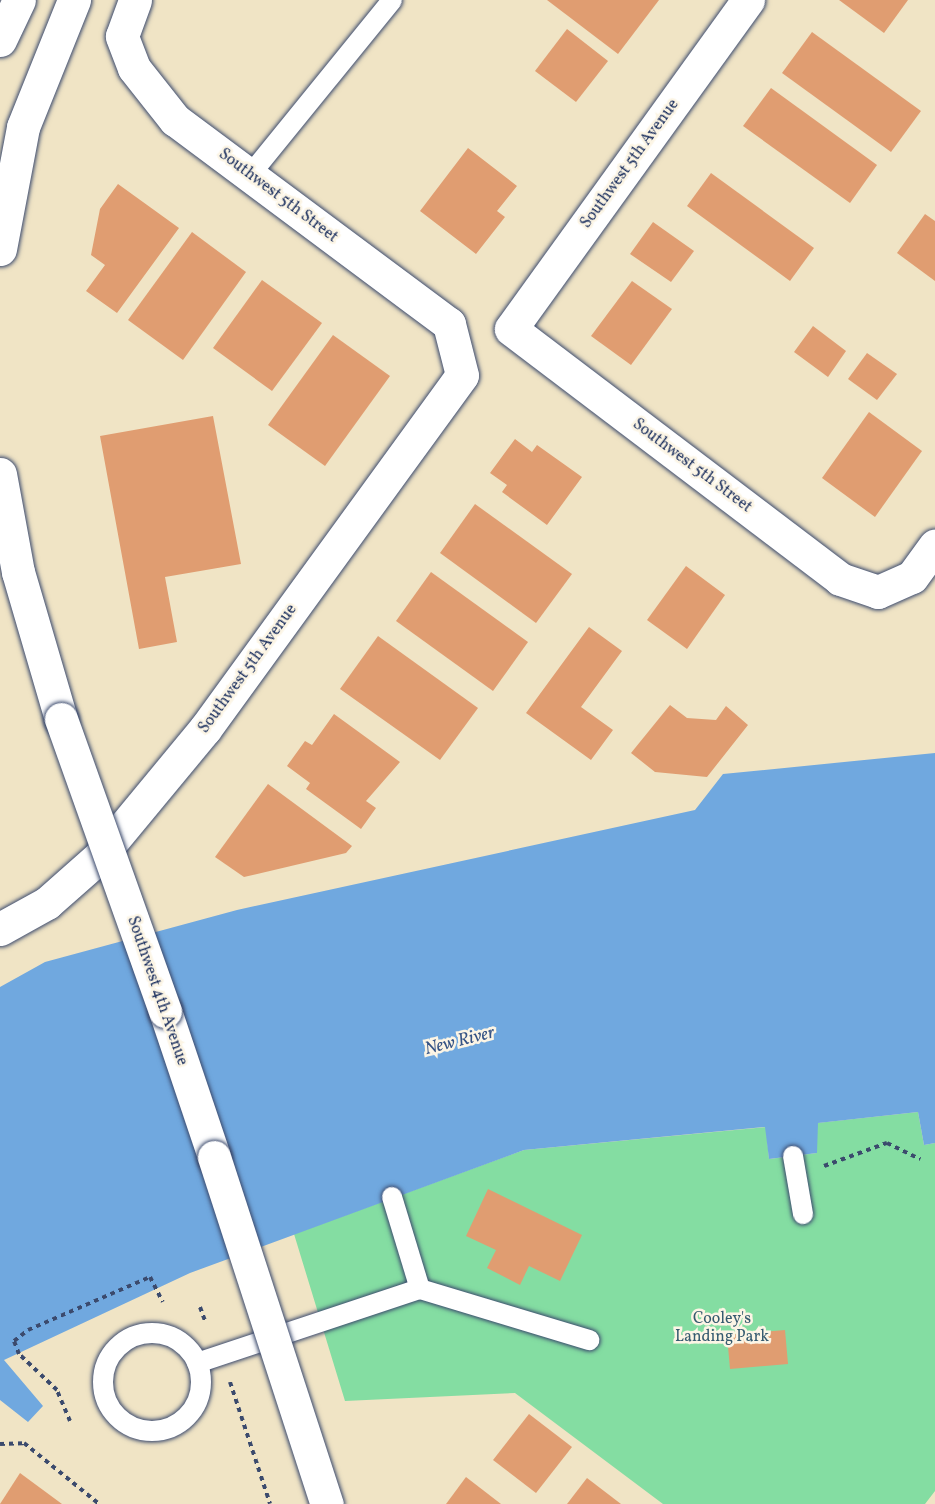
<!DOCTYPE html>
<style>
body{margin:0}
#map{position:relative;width:935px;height:1504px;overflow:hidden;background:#f0e4c5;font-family:Vollkorn,serif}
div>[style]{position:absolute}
.green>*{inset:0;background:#84dda2}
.water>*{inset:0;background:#70a8df}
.building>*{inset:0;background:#e09d71}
.path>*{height:4px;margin-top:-2px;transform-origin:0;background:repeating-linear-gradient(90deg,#3b4a6d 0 4.5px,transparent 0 9px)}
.roads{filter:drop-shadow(0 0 2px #3b4a6d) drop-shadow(0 0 2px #3b4a6d)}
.lane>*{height:20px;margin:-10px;padding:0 10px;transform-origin:10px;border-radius:10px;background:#fff}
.lane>.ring{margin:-10px;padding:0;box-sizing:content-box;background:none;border:20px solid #fff;border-radius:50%}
.street>*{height:33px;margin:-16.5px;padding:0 16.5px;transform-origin:16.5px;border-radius:16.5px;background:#fff}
.secondary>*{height:33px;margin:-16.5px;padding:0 16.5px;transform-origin:16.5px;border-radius:16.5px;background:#fff}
.bridges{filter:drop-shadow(0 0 2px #3b4a6d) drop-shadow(0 0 2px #3b4a6d)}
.secondary-bridge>*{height:33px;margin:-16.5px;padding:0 16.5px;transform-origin:16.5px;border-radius:16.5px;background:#fff}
span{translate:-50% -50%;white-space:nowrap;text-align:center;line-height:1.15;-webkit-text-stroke:5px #fcf5e5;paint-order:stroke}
.street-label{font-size:16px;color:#1b2f5e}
.park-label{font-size:16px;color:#355a6f}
.water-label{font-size:18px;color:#355385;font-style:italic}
</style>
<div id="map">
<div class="green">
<i style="clip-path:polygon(918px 1112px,924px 1145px,935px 1143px,935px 1491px,925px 1504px,663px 1504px,515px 1393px,345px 1401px,294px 1234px,524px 1150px,766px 1127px,769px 1159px,817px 1153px,817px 1123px)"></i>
</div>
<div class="water">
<i style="clip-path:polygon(935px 753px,935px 1143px,924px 1145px,918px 1112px,818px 1123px,817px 1153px,769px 1159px,765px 1127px,524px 1150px,190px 1273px,4px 1360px,43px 1406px,28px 1422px,0 1400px,0 987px,45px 962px,237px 910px,695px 810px,723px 774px)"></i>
</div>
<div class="building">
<i style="clip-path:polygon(547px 0,659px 0,618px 54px)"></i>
<i style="clip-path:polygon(839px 0,908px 0,884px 33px)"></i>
<i style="clip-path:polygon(567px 29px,608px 61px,576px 102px,535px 71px)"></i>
<i style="clip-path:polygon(812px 32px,921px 111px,891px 152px,782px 73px)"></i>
<i style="clip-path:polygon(771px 88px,877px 165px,850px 203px,743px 126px)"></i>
<i style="clip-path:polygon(468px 148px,517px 186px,497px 211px,505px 217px,476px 254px,420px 211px)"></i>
<i style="clip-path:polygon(711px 173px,814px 248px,790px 281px,687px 206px)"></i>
<i style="clip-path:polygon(118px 184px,179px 228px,117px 313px,86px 291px,105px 265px,91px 255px,100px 209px)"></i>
<i style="clip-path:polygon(925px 214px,935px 221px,935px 281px,897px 253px)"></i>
<i style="clip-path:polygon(653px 222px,694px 251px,671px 282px,630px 254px)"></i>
<i style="clip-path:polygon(192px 232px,246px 272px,183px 360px,128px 320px)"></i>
<i style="clip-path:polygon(262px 280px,322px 323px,272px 391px,213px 348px)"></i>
<i style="clip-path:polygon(632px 281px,672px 309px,631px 365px,591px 336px)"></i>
<i style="clip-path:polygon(813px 326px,846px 351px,828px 377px,794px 352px)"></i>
<i style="clip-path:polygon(333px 335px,390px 376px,325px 466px,268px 425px)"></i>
<i style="clip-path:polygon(867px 353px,897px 374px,877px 400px,848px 379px)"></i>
<i style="clip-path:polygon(869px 412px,922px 451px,875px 517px,822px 478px)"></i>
<i style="clip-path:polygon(213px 416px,241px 564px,165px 577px,177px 642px,139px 649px,100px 436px)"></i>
<i style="clip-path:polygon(515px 439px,532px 452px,537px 445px,582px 477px,547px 525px,502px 492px,507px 485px,490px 473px)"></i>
<i style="clip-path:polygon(475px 504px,572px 574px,536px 623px,440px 553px)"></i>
<i style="clip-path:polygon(686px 566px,725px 595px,687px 649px,647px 620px)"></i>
<i style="clip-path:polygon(431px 572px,528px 642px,493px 691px,396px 621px)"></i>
<i style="clip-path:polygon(589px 627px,622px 651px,581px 707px,613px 730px,591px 760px,526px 713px)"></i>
<i style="clip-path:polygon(378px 636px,478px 708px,440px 760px,340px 689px)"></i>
<i style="clip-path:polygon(670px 705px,687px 718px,716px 720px,726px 706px,748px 725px,707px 777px,655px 772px,631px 753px)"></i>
<i style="clip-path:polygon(334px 714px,400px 762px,366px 801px,376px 808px,361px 829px,306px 789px,310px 783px,287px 766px,305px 741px,312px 745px)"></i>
<i style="clip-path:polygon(268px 784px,352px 846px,346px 853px,244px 877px,215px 857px)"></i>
<i style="clip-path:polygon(488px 1189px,582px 1235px,560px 1281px,529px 1266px,520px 1285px,487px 1268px,496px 1250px,466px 1236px)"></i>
<i style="clip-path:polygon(785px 1330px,788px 1364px,730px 1369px,727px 1335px)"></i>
<i style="clip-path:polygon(529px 1414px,572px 1447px,536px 1493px,493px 1460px)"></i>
<i style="clip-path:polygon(20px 1473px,62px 1504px,0 1504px)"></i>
<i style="clip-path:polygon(466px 1477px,501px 1504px,446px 1504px)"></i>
<i style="clip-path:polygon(587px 1478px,621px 1504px,567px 1504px)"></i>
</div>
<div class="path">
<i style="left:824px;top:1166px;width:67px;rotate:-20.1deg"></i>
<i style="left:887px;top:1143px;width:37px;rotate:26deg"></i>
<i style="left:200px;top:1307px;width:15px;rotate:70deg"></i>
<i style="left:230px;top:1382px;width:128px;rotate:71.8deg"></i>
<i style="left:70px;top:1421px;width:34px;rotate:-113deg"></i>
<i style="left:57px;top:1390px;width:52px;rotate:-136.5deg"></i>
<i style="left:19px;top:1354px;width:14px;rotate:-111deg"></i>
<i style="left:14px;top:1341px;width:18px;rotate:-38deg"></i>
<i style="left:28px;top:1330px;width:133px;rotate:-23.5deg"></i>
<i style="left:150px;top:1277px;width:28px;rotate:63deg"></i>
<i style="left:0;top:1444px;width:24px;rotate:-2deg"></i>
<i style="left:24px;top:1443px;width:97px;rotate:39.1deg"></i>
</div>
<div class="roads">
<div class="lane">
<i style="left:250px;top:175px;width:225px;rotate:-50.9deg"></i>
<i style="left:793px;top:1156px;width:59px;rotate:80.2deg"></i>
<i style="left:392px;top:1197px;width:96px;rotate:73.1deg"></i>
<i class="ring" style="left:103px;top:1333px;width:78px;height:78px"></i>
<i style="left:197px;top:1363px;width:235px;rotate:-18.4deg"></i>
<i style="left:420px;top:1289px;width:177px;rotate:16.8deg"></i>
</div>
<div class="street">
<i style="left:748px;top:0;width:405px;rotate:125.8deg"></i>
<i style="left:511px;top:329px;width:413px;rotate:37.2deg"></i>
<i style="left:840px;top:579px;width:40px;rotate:18.9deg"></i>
<i style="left:878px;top:592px;width:37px;rotate:-24deg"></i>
<i style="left:912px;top:577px;width:39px;rotate:-54deg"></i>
<i style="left:0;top:40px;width:44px;rotate:-64.6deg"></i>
<i style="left:0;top:929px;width:54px;rotate:-29deg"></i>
<i style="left:47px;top:903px;width:69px;rotate:-41.5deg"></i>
<i style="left:99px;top:857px;width:166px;rotate:-50.4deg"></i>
<i style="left:205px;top:729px;width:437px;rotate:-54deg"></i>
<i style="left:462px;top:375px;width:53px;rotate:-104.3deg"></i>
<i style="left:449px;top:324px;width:342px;rotate:-143.3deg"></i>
<i style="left:175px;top:120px;width:66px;rotate:-128.3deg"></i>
<i style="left:134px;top:68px;width:34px;rotate:-111deg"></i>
<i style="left:122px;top:36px;width:38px;rotate:-70deg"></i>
</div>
<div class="secondary">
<i style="left:0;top:249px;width:124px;rotate:-79.3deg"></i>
<i style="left:23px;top:127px;width:137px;rotate:-68.1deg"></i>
<i style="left:0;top:474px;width:100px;rotate:79.6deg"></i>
<i style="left:18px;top:572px;width:153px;rotate:73.7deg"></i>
<i style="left:165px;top:1011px;width:154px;rotate:71.4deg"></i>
</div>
</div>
<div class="bridges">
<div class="secondary-bridge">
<i style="left:61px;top:719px;width:310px;rotate:70.4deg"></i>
<i style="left:214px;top:1157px;width:365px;rotate:72deg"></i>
</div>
</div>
<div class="street-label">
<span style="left:630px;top:164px;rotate:-54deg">Southwest 5th Avenue</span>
<span style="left:278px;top:196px;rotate:37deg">Southwest 5th Street</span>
<span style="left:692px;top:466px;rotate:37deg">Southwest 5th Street</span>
<span style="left:248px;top:669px;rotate:-54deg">Southwest 5th Avenue</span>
<span style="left:157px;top:991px;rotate:71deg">Southwest 4th Avenue</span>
</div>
<div class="park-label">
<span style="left:722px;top:1328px">Cooley's<br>Landing Park</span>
</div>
<div class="water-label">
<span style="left:460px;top:1042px;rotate:-14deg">New River</span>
</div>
</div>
